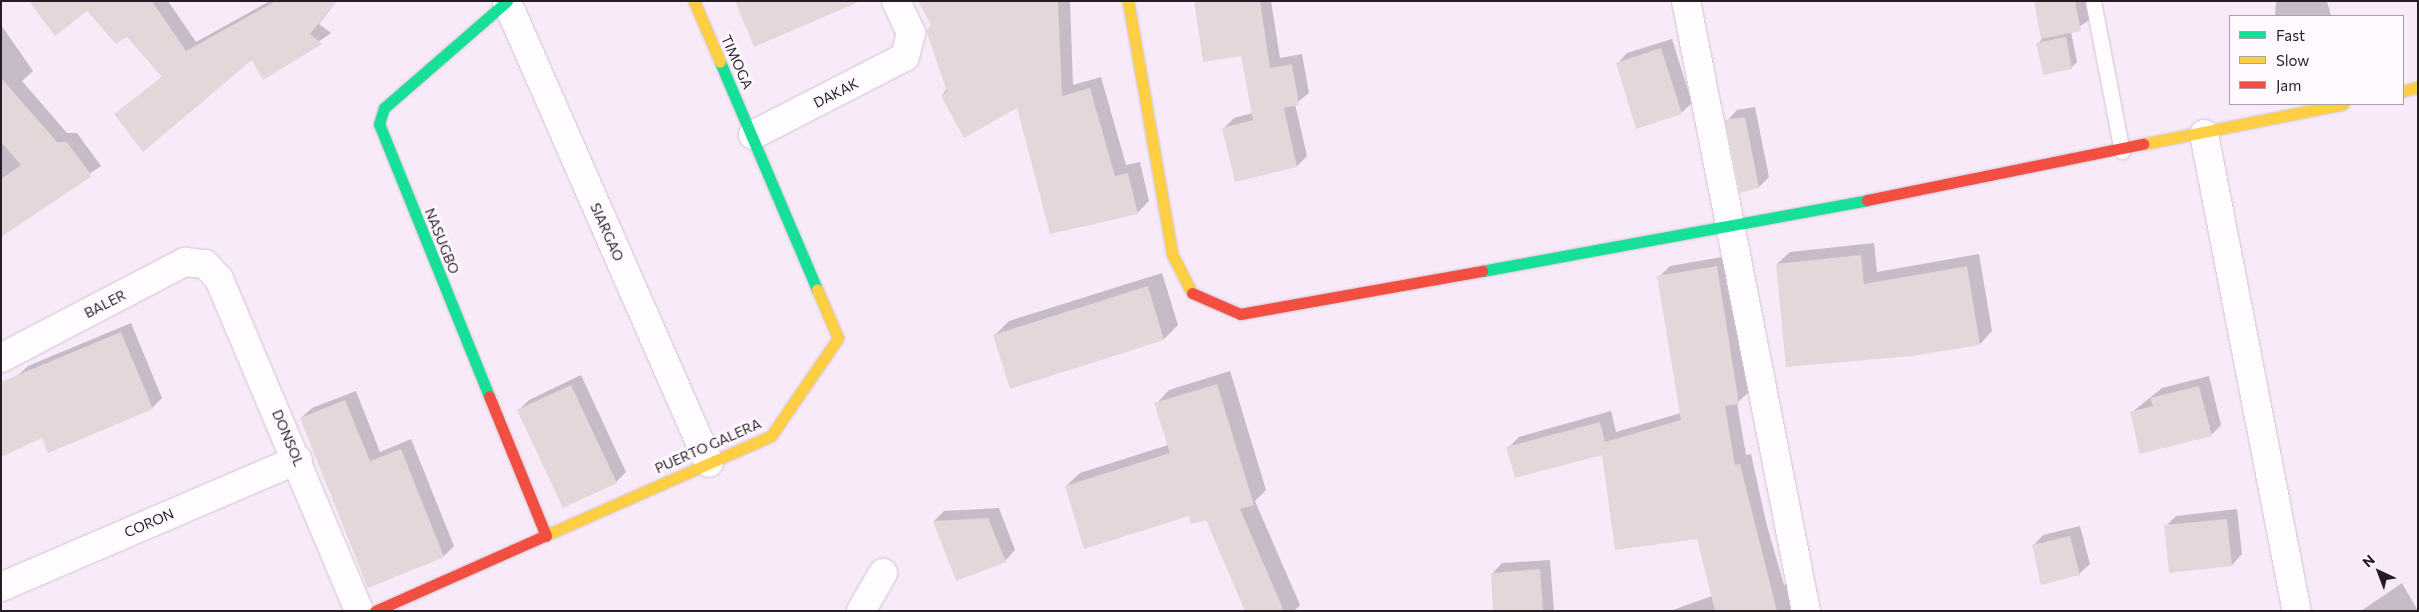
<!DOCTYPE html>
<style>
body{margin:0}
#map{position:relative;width:2419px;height:612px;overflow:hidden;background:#f8eaf8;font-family:Commissioner,sans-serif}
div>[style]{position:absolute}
.shadow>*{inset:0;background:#0003}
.building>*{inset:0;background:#e4d7da}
.roads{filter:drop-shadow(0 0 1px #d0c5d0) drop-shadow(0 0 1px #d0c5d0)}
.lane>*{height:15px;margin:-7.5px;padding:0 7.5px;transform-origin:7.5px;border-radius:7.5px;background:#fefcfe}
.street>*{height:28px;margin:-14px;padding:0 14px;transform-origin:14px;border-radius:14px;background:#fefcfe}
.fast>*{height:11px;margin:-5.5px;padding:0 5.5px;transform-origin:5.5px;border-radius:5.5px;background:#16e098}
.slow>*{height:11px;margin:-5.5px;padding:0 5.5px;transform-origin:5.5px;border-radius:5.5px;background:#ffcf43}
.jam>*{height:11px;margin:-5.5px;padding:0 5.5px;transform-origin:5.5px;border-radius:5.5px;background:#f24e42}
span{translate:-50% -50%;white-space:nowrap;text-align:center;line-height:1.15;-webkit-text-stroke:5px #fef9fe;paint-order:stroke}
.street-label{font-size:14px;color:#261c26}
.frame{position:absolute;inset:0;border:2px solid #261c26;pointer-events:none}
.legend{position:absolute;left:2229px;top:15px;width:175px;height:90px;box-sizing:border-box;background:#fef9fe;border:1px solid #a8a1a8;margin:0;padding:6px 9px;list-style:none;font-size:15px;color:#261c26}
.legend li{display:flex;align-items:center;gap:10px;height:25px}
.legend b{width:25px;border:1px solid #a8a1a8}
.north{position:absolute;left:2354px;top:547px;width:50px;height:50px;-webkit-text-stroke:4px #fef9fe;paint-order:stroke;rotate:317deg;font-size:14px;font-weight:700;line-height:20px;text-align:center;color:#261c26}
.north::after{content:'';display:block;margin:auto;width:18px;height:22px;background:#261c26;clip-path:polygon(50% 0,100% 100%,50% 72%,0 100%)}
</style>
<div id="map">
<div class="shadow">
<i style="clip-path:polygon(30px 1px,168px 1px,196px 42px,270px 1px,337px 1px,319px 24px,331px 33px,264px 79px,252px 58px,116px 114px,163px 76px,127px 35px,87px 9px)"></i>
<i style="clip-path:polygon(998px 1px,1070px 1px,1073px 85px,1101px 77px,1126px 165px,1140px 162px,1149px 201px,1137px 213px,1018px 106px,942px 96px)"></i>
<i style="clip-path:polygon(1197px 1px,1271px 1px,1280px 58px,1302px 54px,1309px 93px,1295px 104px,1307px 156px,1297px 166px,1224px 128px,1234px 118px,1253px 113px,1242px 55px)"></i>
<i style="clip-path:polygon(2035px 1px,2087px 1px,2091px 19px,2071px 32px,2077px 62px,2071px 68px,2038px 43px,2042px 39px)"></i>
<i style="clip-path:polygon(2276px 1px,2327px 1px,2331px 16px,2275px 16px)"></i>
<i style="clip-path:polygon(1px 25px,33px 71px,22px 81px,67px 133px,77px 133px,101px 166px,1px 235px)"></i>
<i style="clip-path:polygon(1672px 39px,1692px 103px,1681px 113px,1617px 64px,1627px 53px)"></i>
<i style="clip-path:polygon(1755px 107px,1769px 177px,1759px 187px,1727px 121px,1737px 110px)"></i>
<i style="clip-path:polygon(1874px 243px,1877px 272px,1979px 254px,1992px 331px,1980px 344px,1777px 264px,1790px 252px)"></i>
<i style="clip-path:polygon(1728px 256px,1749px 392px,1737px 403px,1746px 455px,1751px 454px,1767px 526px,1784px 585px,1791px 583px,1798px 611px,1670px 611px,1712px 596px,1698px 538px,1603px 453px,1508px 448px,1519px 437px,1611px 411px,1616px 432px,1681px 413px,1659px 277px,1670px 266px)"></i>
<i style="clip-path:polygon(1162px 273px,1178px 325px,1164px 339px,995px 335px,1009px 321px)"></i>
<i style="clip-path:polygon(131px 323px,162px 398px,152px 408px,17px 376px,28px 366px)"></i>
<i style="clip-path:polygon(1230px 371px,1266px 490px,1255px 501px,1300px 605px,1294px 611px,1247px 611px,1207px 518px,1066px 486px,1080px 473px,1168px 445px,1156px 404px,1169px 390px)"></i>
<i style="clip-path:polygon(581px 375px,626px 472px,616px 482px,519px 410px,529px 400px)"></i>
<i style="clip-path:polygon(2209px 376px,2221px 425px,2211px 435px,2131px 413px,2162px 388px)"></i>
<i style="clip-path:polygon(356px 391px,380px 452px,411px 439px,454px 546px,444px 556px,301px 418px,312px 408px)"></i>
<i style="clip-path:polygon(999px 508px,1015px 550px,1005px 561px,934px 521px,944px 511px)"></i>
<i style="clip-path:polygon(2237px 509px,2242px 554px,2232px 565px,2166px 526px,2176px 516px)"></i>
<i style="clip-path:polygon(2080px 526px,2090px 564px,2079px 574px,2033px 546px,2043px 535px)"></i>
<i style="clip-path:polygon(1550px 560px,1554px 611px,1495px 611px,1492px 574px,1502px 563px)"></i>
<i style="clip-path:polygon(2402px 583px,2418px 611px,2361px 611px)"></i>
</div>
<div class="building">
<i style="clip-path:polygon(29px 1px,152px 1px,186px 51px,276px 1px,337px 1px,310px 34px,322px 44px,263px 80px,252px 60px,143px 152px,114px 114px,162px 77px,127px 37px,116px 44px,87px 11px,55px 36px)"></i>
<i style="clip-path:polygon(735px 1px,861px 1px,754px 47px)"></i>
<i style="clip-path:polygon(918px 1px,1058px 1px,1062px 96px,1090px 88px,1115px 176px,1128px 173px,1138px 214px,1050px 234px,1017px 108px,964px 138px,941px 96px,947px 92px,926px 30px,931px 25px)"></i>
<i style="clip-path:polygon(1194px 1px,1260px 1px,1270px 68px,1292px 64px,1299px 105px,1284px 108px,1297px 167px,1235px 182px,1222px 128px,1253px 120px,1241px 56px,1203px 62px)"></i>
<i style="clip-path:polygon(2034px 1px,2075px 1px,2081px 31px,2041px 39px)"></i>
<i style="clip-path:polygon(2066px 37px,2072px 69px,2043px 75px,2036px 43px)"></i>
<i style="clip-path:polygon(1661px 48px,1682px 114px,1636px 129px,1616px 63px)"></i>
<i style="clip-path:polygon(1px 78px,57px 142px,67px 142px,92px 176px,1px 237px,1px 179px,21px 165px,1px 142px)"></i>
<i style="clip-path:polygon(1745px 117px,1759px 188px,1740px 193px,1725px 120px)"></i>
<i style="clip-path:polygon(1861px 255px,1864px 284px,1967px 266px,1980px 345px,1912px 356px,1786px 367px,1776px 264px)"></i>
<i style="clip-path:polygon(1717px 266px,1739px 404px,1725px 406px,1735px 465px,1740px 464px,1777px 611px,1715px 611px,1697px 539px,1615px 550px,1602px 455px,1515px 478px,1506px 447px,1600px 422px,1605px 442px,1681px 420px,1657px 276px)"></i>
<i style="clip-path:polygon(1148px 286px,1164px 340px,1010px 389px,993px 335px)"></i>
<i style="clip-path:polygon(121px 332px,153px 409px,48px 453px,42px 438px,1px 457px,1px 382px)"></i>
<i style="clip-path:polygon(1217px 384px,1254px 505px,1240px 509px,1284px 611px,1245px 611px,1206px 520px,1191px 524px,1189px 516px,1084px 549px,1065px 486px,1170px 453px,1154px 403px)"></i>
<i style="clip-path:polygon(571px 385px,617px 483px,563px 508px,517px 410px)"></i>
<i style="clip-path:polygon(2199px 386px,2212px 436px,2140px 454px,2130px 412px,2153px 406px,2150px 398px)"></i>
<i style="clip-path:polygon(345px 400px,370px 461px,401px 449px,444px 557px,368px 588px,300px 418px)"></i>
<i style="clip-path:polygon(988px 518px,1006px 562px,956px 581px,933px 521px)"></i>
<i style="clip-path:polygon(2227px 519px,2232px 566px,2169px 573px,2164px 525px)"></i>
<i style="clip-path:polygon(2070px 536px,2080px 575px,2041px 585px,2032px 545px)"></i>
<i style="clip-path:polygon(1540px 569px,1543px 611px,1493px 611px,1491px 573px)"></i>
</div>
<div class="roads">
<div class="lane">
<i style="left:2093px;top:1px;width:153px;rotate:79.1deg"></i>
</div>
<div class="street">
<i style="left:1686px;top:1px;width:622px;rotate:78.87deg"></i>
<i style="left:507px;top:2px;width:503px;rotate:66.34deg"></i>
<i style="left:2204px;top:134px;width:486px;rotate:79deg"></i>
<i style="left:753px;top:135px;width:171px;rotate:-27.2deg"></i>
<i style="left:905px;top:57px;width:25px;rotate:-76deg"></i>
<i style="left:911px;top:33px;width:35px;rotate:-115deg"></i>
<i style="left:1px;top:358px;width:208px;rotate:-27.6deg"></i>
<i style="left:185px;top:262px;width:20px;rotate:6deg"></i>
<i style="left:205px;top:264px;width:21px;rotate:47deg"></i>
<i style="left:219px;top:279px;width:360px;rotate:67.1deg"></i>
<i style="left:1px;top:587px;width:323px;rotate:-23.2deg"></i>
<i style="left:861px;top:611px;width:44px;rotate:-59.9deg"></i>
</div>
<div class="fast">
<i style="left:720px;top:62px;width:247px;rotate:66.9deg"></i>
<i style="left:1482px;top:271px;width:391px;rotate:-10.4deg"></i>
<i style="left:489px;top:396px;width:293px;rotate:-112deg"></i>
<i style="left:379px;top:124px;width:17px;rotate:-73deg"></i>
<i style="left:384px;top:108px;width:163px;rotate:-41deg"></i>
</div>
<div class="slow">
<i style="left:694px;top:1px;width:66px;rotate:66.9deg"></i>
<i style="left:1128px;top:1px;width:257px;rotate:80.1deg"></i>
<i style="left:1172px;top:254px;width:44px;rotate:62.9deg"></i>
<i style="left:2403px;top:91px;width:16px;rotate:-15deg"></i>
<i style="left:2143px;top:144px;width:204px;rotate:-11.3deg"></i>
<i style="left:544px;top:536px;width:248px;rotate:-23.8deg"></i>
<i style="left:771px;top:436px;width:119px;rotate:-55.6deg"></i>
<i style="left:838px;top:338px;width:53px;rotate:-113.2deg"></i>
</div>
<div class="jam">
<i style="left:1867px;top:200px;width:282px;rotate:-11.5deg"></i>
<i style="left:1192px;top:293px;width:52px;rotate:23.6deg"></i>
<i style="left:1240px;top:314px;width:246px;rotate:-10.1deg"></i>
<i style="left:489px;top:396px;width:151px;rotate:67.8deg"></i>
<i style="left:375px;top:611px;width:185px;rotate:-23.9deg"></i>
</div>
</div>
<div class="street-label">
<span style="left:737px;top:62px;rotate:66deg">TIMOGA</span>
<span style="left:836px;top:93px;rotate:-27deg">DAKAK</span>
<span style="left:607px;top:232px;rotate:66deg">SIARGAO</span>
<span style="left:442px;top:241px;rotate:68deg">NASUGBO</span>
<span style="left:105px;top:304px;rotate:-27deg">BALER</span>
<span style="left:288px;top:438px;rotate:67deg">DONSOL</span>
<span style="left:708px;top:446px;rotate:-24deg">PUERTO GALERA</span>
<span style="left:149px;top:523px;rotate:-23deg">CORON</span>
</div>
<div class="frame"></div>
<ul class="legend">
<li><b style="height:6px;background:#16e098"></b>Fast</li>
<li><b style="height:6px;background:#ffcf43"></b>Slow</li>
<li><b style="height:6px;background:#f24e42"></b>Jam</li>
</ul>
<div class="north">N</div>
</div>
